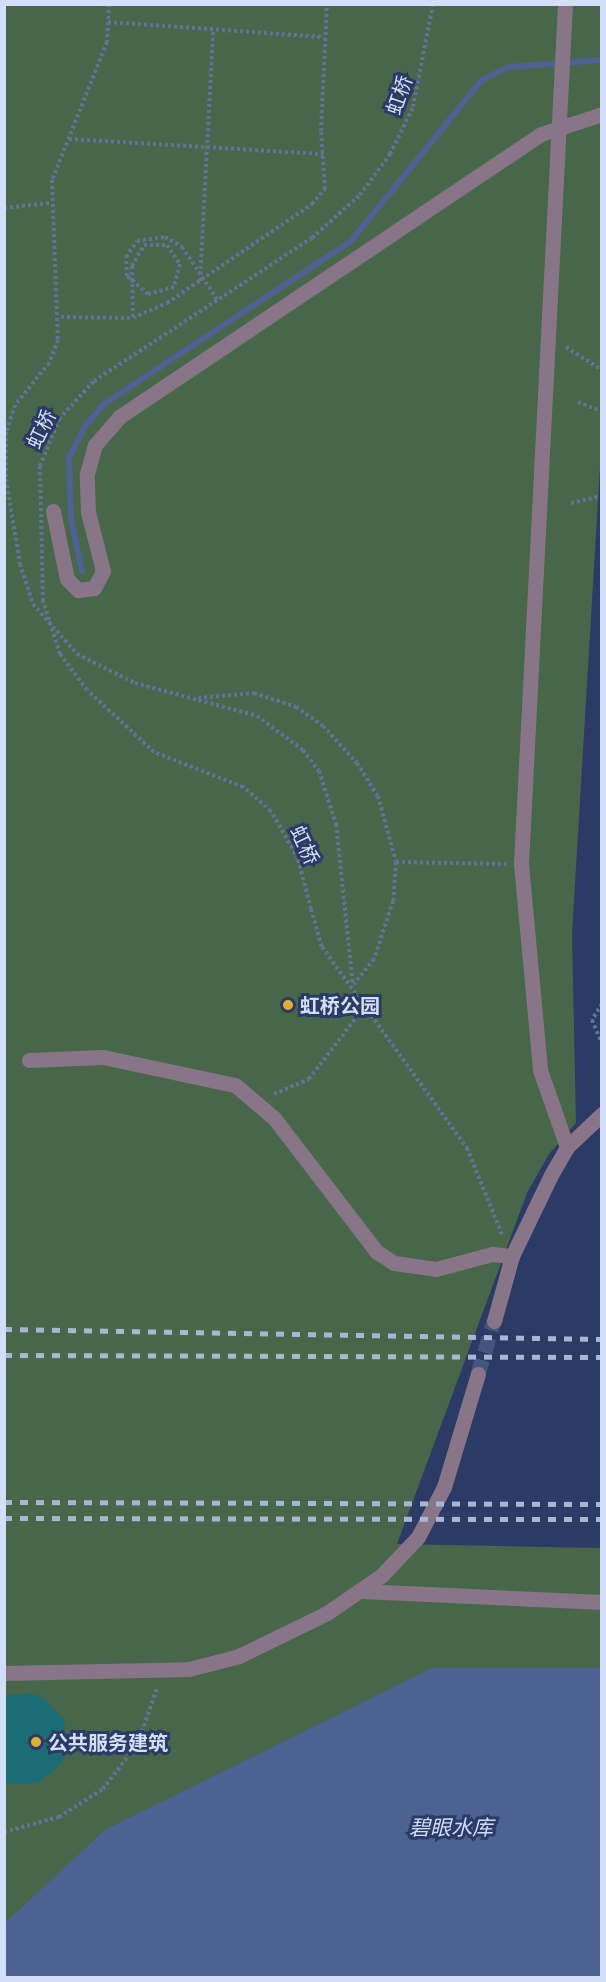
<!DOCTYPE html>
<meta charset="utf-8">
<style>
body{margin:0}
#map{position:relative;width:606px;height:1982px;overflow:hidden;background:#2b3b65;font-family:"Open Sans","Noto Sans SC",sans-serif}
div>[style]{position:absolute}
.green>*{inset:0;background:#48664a}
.water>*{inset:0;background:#4d6293}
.stream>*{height:6px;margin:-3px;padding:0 3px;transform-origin:3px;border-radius:3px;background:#4d6293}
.building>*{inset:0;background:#1c6c75}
.minor-tunnel>*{height:15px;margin-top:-7.5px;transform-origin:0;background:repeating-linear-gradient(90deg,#44547b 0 15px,transparent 0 23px)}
.path>*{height:4px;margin-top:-2px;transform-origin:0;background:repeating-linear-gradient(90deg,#637196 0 3px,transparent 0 6px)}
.minor>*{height:15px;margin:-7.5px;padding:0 7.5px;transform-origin:7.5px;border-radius:7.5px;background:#887688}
.rail>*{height:4.5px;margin-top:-2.25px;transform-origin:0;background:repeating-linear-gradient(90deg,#a9b6d3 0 8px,transparent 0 16px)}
.path-bridge>*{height:4px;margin-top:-2px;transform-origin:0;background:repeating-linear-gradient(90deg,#637196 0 3px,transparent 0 6px)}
.dots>*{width:16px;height:16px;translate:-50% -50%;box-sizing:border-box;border:3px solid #2b3b65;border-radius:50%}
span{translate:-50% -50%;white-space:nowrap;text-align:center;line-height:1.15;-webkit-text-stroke:6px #2b3b65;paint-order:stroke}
.street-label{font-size:20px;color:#d3dff8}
.poi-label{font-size:20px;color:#d3dff8;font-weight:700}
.left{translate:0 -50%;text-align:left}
.water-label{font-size:21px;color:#cfddfb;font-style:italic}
.frame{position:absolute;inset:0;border:6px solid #d3dff8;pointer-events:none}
</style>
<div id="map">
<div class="green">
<i style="clip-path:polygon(5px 5px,601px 5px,602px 434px,572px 934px,576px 1123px,549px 1154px,527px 1193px,397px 1544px,601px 1548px,601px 1977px,5px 1978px)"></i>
</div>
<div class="water">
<i style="clip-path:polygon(432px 1668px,601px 1668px,601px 1977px,5px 1977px,5px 1923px,105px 1830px)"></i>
</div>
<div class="stream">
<i style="left:82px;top:571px;width:53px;rotate:-101.9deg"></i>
<i style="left:71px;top:519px;width:61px;rotate:-91.9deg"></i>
<i style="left:69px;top:458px;width:36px;rotate:-63deg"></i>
<i style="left:85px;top:426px;width:29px;rotate:-49deg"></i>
<i style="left:104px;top:404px;width:296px;rotate:-33.4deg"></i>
<i style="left:351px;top:241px;width:208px;rotate:-50.9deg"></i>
<i style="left:482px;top:80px;width:30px;rotate:-26deg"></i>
<i style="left:509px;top:67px;width:93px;rotate:-4.3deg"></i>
</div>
<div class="building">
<i style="clip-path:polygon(28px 1693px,42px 1697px,64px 1719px,67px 1750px,61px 1764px,38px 1783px,4px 1784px,4px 1696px)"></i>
</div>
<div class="minor-tunnel">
<i style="left:478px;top:1374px;width:55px;rotate:-73.2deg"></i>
</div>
<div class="path">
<i style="left:109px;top:4px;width:38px;rotate:93deg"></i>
<i style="left:107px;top:42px;width:149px;rotate:111.7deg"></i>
<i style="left:52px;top:180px;width:160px;rotate:87.9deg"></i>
<i style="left:58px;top:340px;width:25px;rotate:111deg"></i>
<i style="left:49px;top:363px;width:54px;rotate:129deg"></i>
<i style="left:15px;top:405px;width:28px;rotate:108deg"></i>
<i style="left:6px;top:432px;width:47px;rotate:90deg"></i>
<i style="left:6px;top:479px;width:86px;rotate:80.6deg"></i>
<i style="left:20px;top:564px;width:42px;rotate:72deg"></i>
<i style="left:33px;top:604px;width:67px;rotate:48.7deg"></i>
<i style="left:77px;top:654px;width:65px;rotate:26.6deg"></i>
<i style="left:135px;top:683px;width:126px;rotate:15.1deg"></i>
<i style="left:257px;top:716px;width:57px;rotate:36.5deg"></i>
<i style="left:303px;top:750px;width:26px;rotate:53deg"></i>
<i style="left:319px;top:771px;width:56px;rotate:72.2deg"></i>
<i style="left:336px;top:824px;width:162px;rotate:84deg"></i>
<i style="left:108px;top:22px;width:216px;rotate:4deg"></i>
<i style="left:69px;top:139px;width:255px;rotate:3.4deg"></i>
<i style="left:4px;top:208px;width:46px;rotate:-6.2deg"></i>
<i style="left:132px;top:266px;width:52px;rotate:88.9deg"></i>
<i style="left:200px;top:281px;width:251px;rotate:-87deg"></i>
<i style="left:61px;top:317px;width:72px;rotate:0.8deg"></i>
<i style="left:133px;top:318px;width:37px;rotate:-24deg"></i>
<i style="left:167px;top:303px;width:176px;rotate:-34.3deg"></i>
<i style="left:312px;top:204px;width:20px;rotate:-49deg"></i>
<i style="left:325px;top:189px;width:58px;rotate:-93.9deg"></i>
<i style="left:321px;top:131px;width:127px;rotate:-87.3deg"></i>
<i style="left:566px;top:347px;width:43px;rotate:32.6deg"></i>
<i style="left:578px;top:402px;width:26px;rotate:21deg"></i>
<i style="left:571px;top:503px;width:32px;rotate:-13deg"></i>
<i style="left:198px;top:698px;width:56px;rotate:-5.1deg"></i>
<i style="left:254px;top:693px;width:44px;rotate:18.4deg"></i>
<i style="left:296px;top:707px;width:33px;rotate:35deg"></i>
<i style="left:323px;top:726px;width:50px;rotate:47.4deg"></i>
<i style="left:357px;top:763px;width:39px;rotate:58deg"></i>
<i style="left:378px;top:796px;width:68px;rotate:74.7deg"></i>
<i style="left:396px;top:862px;width:39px;rotate:94deg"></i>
<i style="left:393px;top:901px;width:61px;rotate:108.1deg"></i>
<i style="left:374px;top:959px;width:32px;rotate:129deg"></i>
<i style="left:396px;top:862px;width:110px;rotate:1deg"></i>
<i style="left:311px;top:909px;width:40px;rotate:74deg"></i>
<i style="left:322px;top:947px;width:248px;rotate:54.2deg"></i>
<i style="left:467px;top:1148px;width:96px;rotate:68deg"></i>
<i style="left:602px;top:954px;width:16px;rotate:90deg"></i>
<i style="left:602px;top:1004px;width:19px;rotate:122deg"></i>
<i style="left:592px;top:1020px;width:25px;rotate:67deg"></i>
<i style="left:274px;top:1094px;width:38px;rotate:-23deg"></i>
<i style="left:309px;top:1079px;width:92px;rotate:-52.5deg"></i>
<i style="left:4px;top:1832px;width:57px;rotate:-15.3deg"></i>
<i style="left:59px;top:1817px;width:52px;rotate:-32.5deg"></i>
<i style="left:103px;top:1789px;width:58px;rotate:-52.7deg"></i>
<i style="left:138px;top:1743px;width:58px;rotate:-70.9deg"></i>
</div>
<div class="minor">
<i style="left:565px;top:4px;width:861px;rotate:92.93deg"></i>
<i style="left:521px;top:864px;width:207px;rotate:84.7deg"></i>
<i style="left:540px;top:1070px;width:82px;rotate:70.7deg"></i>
<i style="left:53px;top:511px;width:69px;rotate:78.4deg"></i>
<i style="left:67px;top:579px;width:16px;rotate:45deg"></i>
<i style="left:78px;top:590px;width:16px;rotate:-7deg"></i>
<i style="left:94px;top:588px;width:19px;rotate:-62deg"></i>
<i style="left:103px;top:571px;width:61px;rotate:-104.3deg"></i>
<i style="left:88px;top:512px;width:38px;rotate:-92deg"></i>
<i style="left:87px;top:474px;width:30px;rotate:-75deg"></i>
<i style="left:95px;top:445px;width:37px;rotate:-49deg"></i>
<i style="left:119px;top:417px;width:508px;rotate:-33.85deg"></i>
<i style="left:541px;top:134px;width:64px;rotate:-18.2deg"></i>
<i style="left:29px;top:1060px;width:74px;rotate:-2.3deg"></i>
<i style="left:103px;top:1057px;width:135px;rotate:12deg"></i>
<i style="left:235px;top:1085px;width:51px;rotate:40.2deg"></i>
<i style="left:274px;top:1118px;width:169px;rotate:52.5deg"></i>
<i style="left:377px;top:1252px;width:20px;rotate:33deg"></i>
<i style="left:394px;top:1263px;width:42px;rotate:8.1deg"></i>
<i style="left:436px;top:1269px;width:58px;rotate:-15deg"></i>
<i style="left:492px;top:1254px;width:20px;rotate:6deg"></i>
<i style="left:494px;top:1321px;width:67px;rotate:-74.5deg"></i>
<i style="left:512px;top:1256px;width:90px;rotate:-64.3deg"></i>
<i style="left:551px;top:1175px;width:32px;rotate:-60deg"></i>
<i style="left:567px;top:1147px;width:48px;rotate:-43.3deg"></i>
<i style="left:361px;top:1591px;width:241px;rotate:2.6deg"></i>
<i style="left:4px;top:1673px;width:185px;rotate:-1.2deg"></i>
<i style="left:189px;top:1669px;width:52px;rotate:-14.6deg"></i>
<i style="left:239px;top:1656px;width:98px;rotate:-26deg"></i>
<i style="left:327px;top:1613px;width:67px;rotate:-34.6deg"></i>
<i style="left:382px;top:1575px;width:52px;rotate:-46.5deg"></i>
<i style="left:418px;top:1537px;width:56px;rotate:-62.5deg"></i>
<i style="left:444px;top:1487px;width:118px;rotate:-73.3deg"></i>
</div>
<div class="rail">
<i style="left:4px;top:1329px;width:598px;rotate:0.96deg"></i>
<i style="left:4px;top:1355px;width:598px;rotate:0.19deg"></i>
<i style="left:4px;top:1502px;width:598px;rotate:0.19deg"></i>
<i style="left:4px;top:1518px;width:598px;rotate:0.1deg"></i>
</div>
<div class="path-bridge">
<i style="left:132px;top:266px;width:24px;rotate:-60deg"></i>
<i style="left:144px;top:245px;width:23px"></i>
<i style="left:167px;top:245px;width:23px;rotate:56deg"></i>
<i style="left:180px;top:264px;width:24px;rotate:105deg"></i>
<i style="left:174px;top:287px;width:27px;rotate:165deg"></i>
<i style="left:148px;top:294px;width:28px;rotate:-139deg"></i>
<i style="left:127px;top:276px;width:19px;rotate:-93deg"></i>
<i style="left:126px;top:257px;width:19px;rotate:-55deg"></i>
<i style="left:137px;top:241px;width:28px;rotate:-8deg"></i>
<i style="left:165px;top:237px;width:20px;rotate:30deg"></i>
<i style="left:182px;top:247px;width:63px;rotate:56.1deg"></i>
<i style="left:311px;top:909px;width:52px;rotate:-104.6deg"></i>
<i style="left:298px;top:859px;width:55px;rotate:-119.4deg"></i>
<i style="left:271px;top:811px;width:37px;rotate:-139deg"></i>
<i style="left:243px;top:787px;width:96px;rotate:-158.5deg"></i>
<i style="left:154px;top:752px;width:91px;rotate:-137.2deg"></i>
<i style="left:87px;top:690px;width:45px;rotate:-126.9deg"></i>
<i style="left:60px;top:654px;width:56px;rotate:-107.8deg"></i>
<i style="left:43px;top:601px;width:135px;rotate:-91.3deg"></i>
<i style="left:40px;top:466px;width:51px;rotate:-68deg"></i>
<i style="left:59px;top:419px;width:52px;rotate:-47.4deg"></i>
<i style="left:94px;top:381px;width:261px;rotate:-33.3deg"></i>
<i style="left:312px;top:238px;width:64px;rotate:-41.9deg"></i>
<i style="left:360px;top:195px;width:51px;rotate:-53.8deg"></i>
<i style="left:390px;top:154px;width:52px;rotate:-63.9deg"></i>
<i style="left:413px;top:107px;width:105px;rotate:-79deg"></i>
</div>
<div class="dots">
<i style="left:288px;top:1005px;background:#e0b034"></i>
<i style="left:36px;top:1742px;background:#e0b034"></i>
</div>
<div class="street-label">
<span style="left:399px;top:95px;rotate:-71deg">虹桥</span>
<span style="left:41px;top:429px;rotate:-64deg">虹桥</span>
<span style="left:305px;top:845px;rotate:65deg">虹桥</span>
</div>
<div class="poi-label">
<span class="left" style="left:300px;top:1005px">虹桥公园</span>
<span class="left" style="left:48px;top:1742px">公共服务建筑</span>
</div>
<div class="water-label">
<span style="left:451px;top:1827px">碧眼水库</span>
</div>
<div class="frame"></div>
</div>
